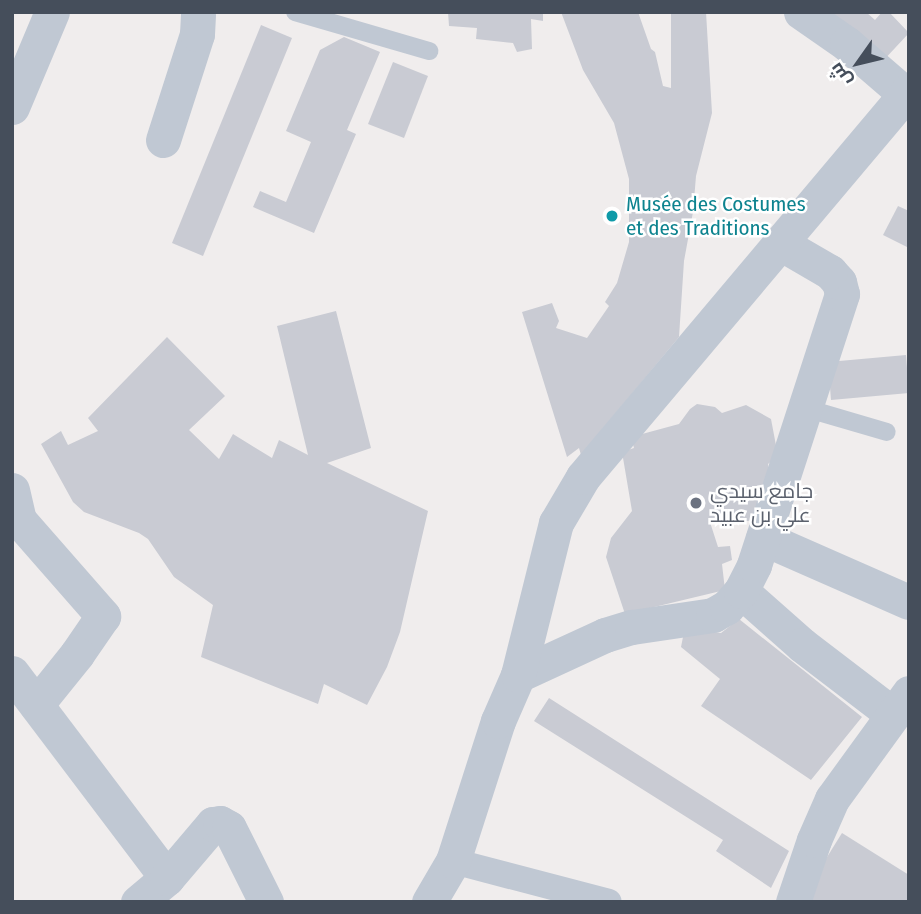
<!DOCTYPE html>
<meta charset="utf-8">
<style>
body{margin:0}
#map{position:relative;width:921px;height:914px;overflow:hidden;background:#f0eded;font-family:"Fira Sans Condensed",Cairo,sans-serif}
div>[style]{position:absolute}
.building>*{inset:0;background:#c9cbd3}
.service>*{height:18px;margin:-9px;padding:0 9px;transform-origin:9px;border-radius:9px;background:#c0c8d3}
.pedestrian>*{height:26px;margin:-13px;padding:0 13px;transform-origin:13px;border-radius:13px;background:#c0c8d3}
.minor>*{height:35px;margin:-17.5px;padding:0 17.5px;transform-origin:17.5px;border-radius:17.5px;background:#c0c8d3}
.dots>*{width:19px;height:19px;translate:-50% -50%;box-sizing:border-box;border:4px solid #fff;border-radius:50%}
span{translate:-50% -50%;white-space:nowrap;text-align:center;line-height:1.15;-webkit-text-stroke:5px #fff;paint-order:stroke}
.culture-label{font-size:21px;color:#0d838f}
.left{translate:0 -50%;text-align:left}
.worship-label{font-size:21px;color:#5b616d}
.frame{position:absolute;inset:0;border:14px solid #454e5b;pointer-events:none}
.north{position:absolute;left:823px;top:28px;width:70px;height:70px;-webkit-text-stroke:5px #fff;paint-order:stroke;rotate:236deg;font-size:19px;font-weight:700;line-height:28px;text-align:center;color:#454e5b}
.north::after{content:'';display:block;margin:auto;width:24px;height:32px;background:#454e5b;clip-path:polygon(50% 0,100% 100%,50% 72%,0 100%)}
</style>
<div id="map">
<div class="building">
<i style="clip-path:polygon(448px 12px,543px 12px,543px 21px,531px 19px,532px 49px,517px 52px,513px 43px,476px 39px,477px 28px,449px 26px)"></i>
<i style="clip-path:polygon(561px 12px,638px 12px,651px 49px,655px 52px,663px 86px,671px 88px,671px 12px,706px 12px,712px 113px,696px 176px,693px 212px,684px 261px,679px 337px,581px 455px,579px 448px,567px 457px,522px 312px,552px 303px,559px 321px,556px 328px,587px 338px,609px 306px,605px 302px,617px 283px,629px 242px,629px 179px,614px 123px,583px 70px)"></i>
<i style="clip-path:polygon(827px 12px,866px 12px,875px 20px,882px 12px,889px 12px,909px 33px,881px 63px)"></i>
<i style="clip-path:polygon(261px 25px,292px 38px,203px 256px,172px 243px)"></i>
<i style="clip-path:polygon(344px 37px,380px 52px,347px 130px,356px 134px,314px 233px,253px 207px,260px 191px,286px 202px,311px 142px,286px 131px,320px 50px)"></i>
<i style="clip-path:polygon(393px 62px,428px 76px,404px 138px,368px 124px)"></i>
<i style="clip-path:polygon(898px 206px,909px 211px,909px 248px,883px 235px)"></i>
<i style="clip-path:polygon(336px 311px,371px 448px,327px 463px,428px 511px,400px 632px,387px 667px,367px 705px,324px 684px,318px 704px,201px 657px,213px 605px,174px 577px,148px 539px,139px 533px,84px 512px,73px 502px,41px 444px,61px 431px,68px 445px,98px 431px,88px 418px,167px 337px,225px 396px,189px 430px,219px 459px,233px 434px,272px 458px,279px 440px,308px 455px,277px 326px)"></i>
<i style="clip-path:polygon(906px 355px,909px 393px,831px 400px,828px 362px)"></i>
<i style="clip-path:polygon(697px 404px,715px 407px,722px 413px,746px 405px,771px 419px,778px 456px,768px 464px,770px 487px,761px 517px,748px 521px,709px 519px,718px 547px,730px 546px,732px 560px,722px 564px,725px 590px,625px 614px,606px 557px,611px 538px,632px 511px,622px 452px,634px 448px,631px 437px,679px 424px,690px 409px)"></i>
<i style="clip-path:polygon(739px 619px,862px 717px,811px 780px,701px 706px,720px 679px,681px 647px,684px 632px,721px 633px)"></i>
<i style="clip-path:polygon(549px 698px,789px 851px,771px 888px,716px 851px,723px 840px,534px 721px)"></i>
<i style="clip-path:polygon(842px 833px,909px 875px,909px 902px,799px 902px)"></i>
</div>
<div class="service">
<i style="left:295px;top:12px;width:140px;rotate:16.2deg"></i>
<i style="left:805px;top:408px;width:85px;rotate:16.3deg"></i>
</div>
<div class="pedestrian">
<i style="left:453px;top:861px;width:161px;rotate:14.7deg"></i>
</div>
<div class="minor">
<i style="left:801px;top:12px;width:56px;rotate:34.8deg"></i>
<i style="left:847px;top:44px;width:77px;rotate:40.8deg"></i>
<i style="left:12px;top:107px;width:103px;rotate:-67.2deg"></i>
<i style="left:163px;top:140px;width:111px;rotate:-72.2deg"></i>
<i style="left:197px;top:34px;width:19px;rotate:-87deg"></i>
<i style="left:12px;top:490px;width:31px;rotate:77deg"></i>
<i style="left:19px;top:520px;width:128px;rotate:48.8deg"></i>
<i style="left:103px;top:616px;width:46px;rotate:124.4deg"></i>
<i style="left:77px;top:654px;width:65px;rotate:128.8deg"></i>
<i style="left:763px;top:538px;width:159px;rotate:23.7deg"></i>
<i style="left:741px;top:591px;width:81px;rotate:41.5deg"></i>
<i style="left:802px;top:645px;width:112px;rotate:37.4deg"></i>
<i style="left:12px;top:673px;width:257px;rotate:52.9deg"></i>
<i style="left:167px;top:878px;width:38px;rotate:140deg"></i>
<i style="left:518px;top:675px;width:96px;rotate:-24.7deg"></i>
<i style="left:605px;top:635px;width:28px;rotate:-17deg"></i>
<i style="left:632px;top:627px;width:82px;rotate:-8.4deg"></i>
<i style="left:713px;top:615px;width:16px;rotate:-30deg"></i>
<i style="left:727px;top:607px;width:21px;rotate:-49deg"></i>
<i style="left:741px;top:591px;width:29px;rotate:-63deg"></i>
<i style="left:754px;top:565px;width:285px;rotate:-72deg"></i>
<i style="left:842px;top:294px;width:12px;rotate:-104deg"></i>
<i style="left:839px;top:282px;width:13px;rotate:-132deg"></i>
<i style="left:830px;top:272px;width:58px;rotate:-149.9deg"></i>
<i style="left:167px;top:878px;width:71px;rotate:-49.6deg"></i>
<i style="left:213px;top:824px;width:7px;rotate:-8deg"></i>
<i style="left:220px;top:823px;width:10px;rotate:29deg"></i>
<i style="left:229px;top:828px;width:83px;rotate:63.4deg"></i>
<i style="left:429px;top:902px;width:48px;rotate:-59.7deg"></i>
<i style="left:453px;top:861px;width:147px;rotate:-72.2deg"></i>
<i style="left:498px;top:721px;width:50px;rotate:-66.5deg"></i>
<i style="left:518px;top:675px;width:157px;rotate:-76deg"></i>
<i style="left:556px;top:523px;width:53px;rotate:-59.6deg"></i>
<i style="left:583px;top:477px;width:506px;rotate:-49.89deg"></i>
<i style="left:793px;top:902px;width:65px;rotate:-71.3deg"></i>
<i style="left:814px;top:840px;width:45px;rotate:-66.3deg"></i>
<i style="left:832px;top:799px;width:131px;rotate:-54deg"></i>
</div>
<div class="dots">
<i style="left:612px;top:216px;background:#0f9aa8"></i>
<i style="left:696px;top:503px;background:#6b7280"></i>
</div>
<div class="culture-label">
<span class="left" style="left:626px;top:216px">Musée des Costumes<br>et des Traditions</span>
</div>
<div class="worship-label">
<span class="left" style="left:710px;top:503px">جامع سيدي<br>علي بن عبيد</span>
</div>
<div class="frame"></div>
<div class="north">ش</div>
</div>
